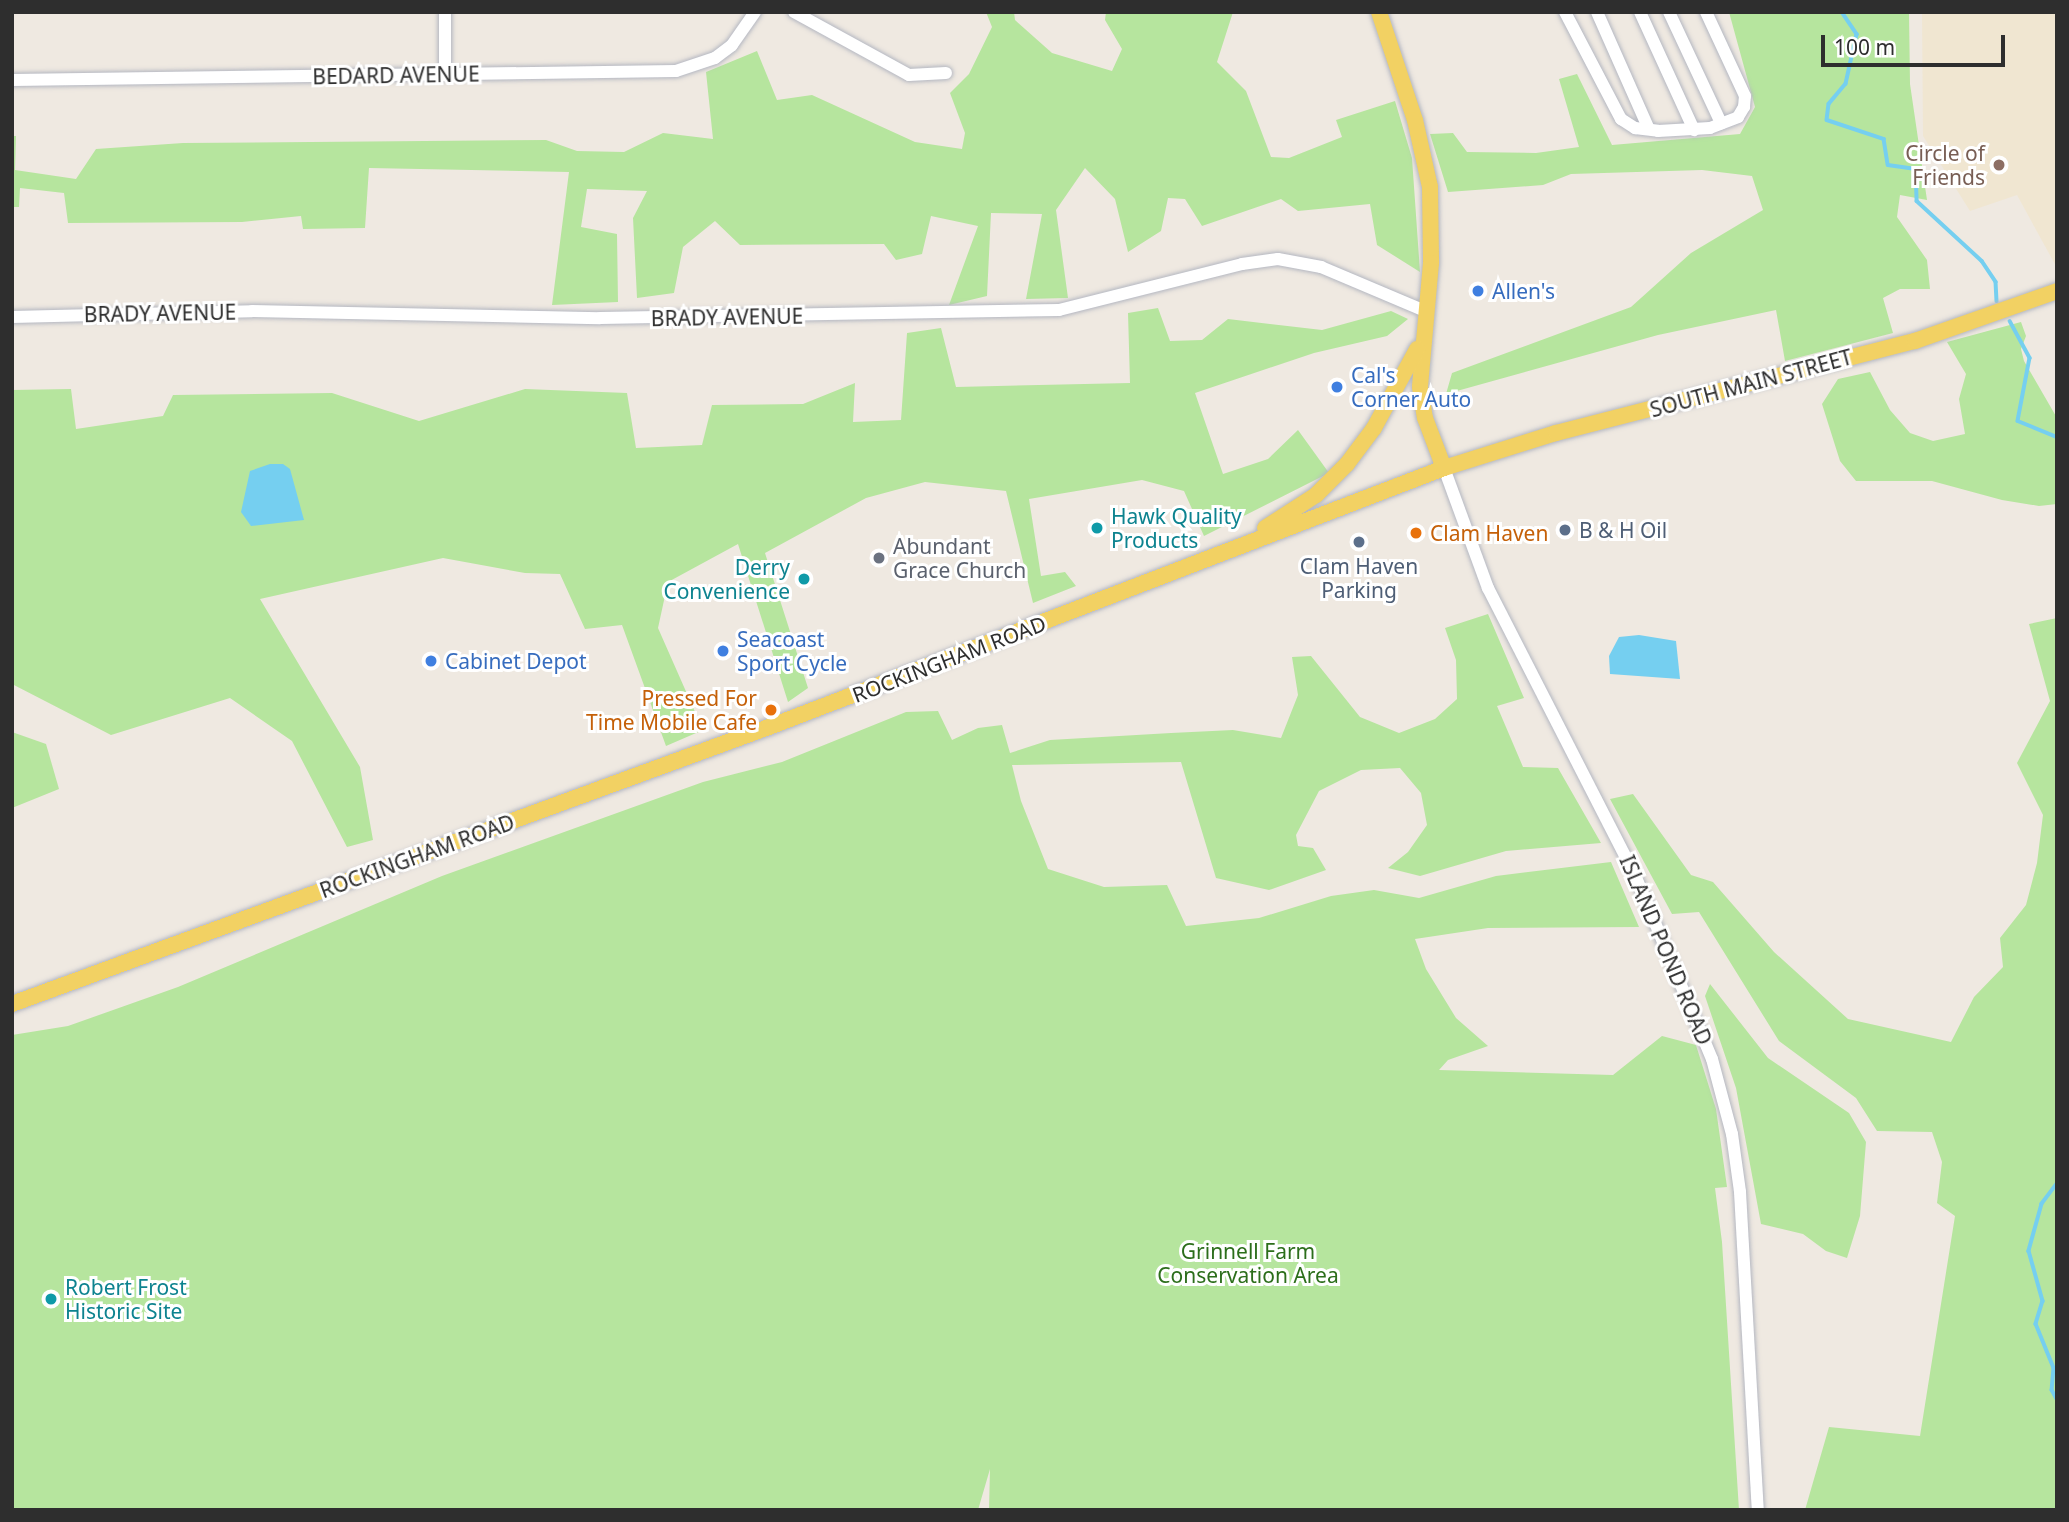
<!DOCTYPE html>
<style>
body{margin:0}
#map{position:relative;width:2069px;height:1522px;overflow:hidden;background:#efe9e1;font-family:"Noto Sans",sans-serif}
div>[style]{position:absolute}
.education>*{inset:0;background:#f0e6d1}
.green>*{inset:0;background:#b6e59e}
.water>*{inset:0;background:#75cff0}
.stream>*{height:3.5px;margin:-1.75px;padding:0 1.75px;transform-origin:1.75px;border-radius:1.75px;background:#75cff0}
.roads{filter:drop-shadow(0 0 2px #b4b7c1) drop-shadow(0 0 2px #b4b7c1)}
.minor>*{height:12px;margin:-6px;padding:0 6px;transform-origin:6px;border-radius:6px;background:#fff}
.major>*{height:16px;margin:-8px;padding:0 8px;transform-origin:8px;border-radius:8px;background:#f2d163}
.dots>*{width:19px;height:19px;translate:-50% -50%;box-sizing:border-box;border:4px solid #fff;border-radius:50%}
span{translate:-50% -50%;white-space:nowrap;text-align:center;line-height:1.15;-webkit-text-stroke:6px #fff;paint-order:stroke}
.street-label{font-size:21px;color:#2e2e2e}
.education-label{font-size:21px;color:#785e54}
.right{translate:-100% -50%;text-align:right}
.shop-label{font-size:21px;color:#366cbe}
.left{translate:0 -50%;text-align:left}
.culture-label{font-size:21px;color:#0d838f}
.service-label{font-size:21px;color:#4e5e75}
.food-label{font-size:21px;color:#c56008}
.worship-label{font-size:21px;color:#5b616d}
.park-label{font-size:21px;color:#2c6e1b}
.frame{position:absolute;inset:0;border:14px solid #2e2e2e;pointer-events:none}
.scale{position:absolute;left:1821px;top:35px;width:184px;height:32px;box-sizing:border-box;border:4px solid #2e2e2e;border-top:0;padding-left:9px;font-size:21px;line-height:24px;white-space:nowrap;color:#2e2e2e;-webkit-text-stroke:5px #fff;paint-order:stroke}
</style>
<div id="map">
<div class="education">
<i style="clip-path:polygon(1922px 12px,2057px 12px,2057px 268px,2017px 195px,1970px 211px,1923px 136px)"></i>
</div>
<div class="green">
<i style="clip-path:polygon(986px 12px,1014px 12px,1015px 20px,1052px 53px,1112px 71px,1122px 49px,1105px 20px,1106px 12px,1233px 12px,1217px 62px,1246px 91px,1271px 157px,1289px 158px,1342px 137px,1336px 120px,1395px 101px,1412px 158px,1420px 272px,1377px 245px,1370px 204px,1298px 211px,1281px 199px,1202px 226px,1185px 199px,1168px 198px,1161px 231px,1128px 252px,1115px 199px,1085px 168px,1056px 210px,1068px 298px,1026px 299px,1042px 214px,991px 213px,987px 296px,949px 305px,978px 226px,931px 216px,922px 254px,896px 260px,884px 244px,740px 245px,715px 221px,683px 247px,674px 293px,637px 298px,633px 218px,647px 191px,587px 189px,581px 227px,617px 234px,618px 302px,552px 305px,569px 172px,369px 168px,365px 228px,303px 229px,301px 216px,242px 222px,68px 223px,64px 193px,20px 188px,19px 207px,12px 207px,12px 136px,16px 136px,15px 170px,76px 179px,96px 149px,183px 143px,546px 140px,577px 151px,624px 152px,663px 133px,713px 139px,706px 72px,757px 51px,777px 100px,812px 95px,915px 142px,962px 149px,965px 133px,950px 93px,969px 74px,992px 27px)"></i>
<i style="clip-path:polygon(1729px 12px,1909px 12px,1910px 84px,1927px 200px,1900px 195px,1897px 217px,1927px 260px,1930px 289px,1900px 289px,1883px 298px,1893px 333px,1785px 361px,1776px 310px,1658px 335px,1446px 394px,1452px 373px,1631px 307px,1691px 253px,1763px 210px,1752px 176px,1702px 170px,1571px 174px,1543px 185px,1448px 192px,1430px 134px,1453px 133px,1467px 152px,1536px 153px,1579px 147px,1559px 79px,1577px 74px,1612px 145px,1740px 134px,1755px 107px)"></i>
<i style="clip-path:polygon(1158px 308px,1170px 341px,1202px 340px,1228px 319px,1322px 330px,1391px 311px,1408px 319px,1387px 336px,1314px 353px,1195px 393px,1223px 474px,1268px 459px,1298px 430px,1329px 473px,1204px 536px,1184px 491px,1142px 480px,1029px 499px,1041px 576px,1065px 572px,1076px 586px,1033px 603px,1006px 491px,925px 482px,866px 498px,765px 553px,808px 688px,788px 702px,738px 544px,668px 582px,658px 628px,703px 730px,666px 746px,622px 625px,585px 629px,560px 574px,525px 573px,443px 558px,260px 599px,360px 767px,373px 840px,347px 847px,292px 741px,230px 698px,111px 735px,12px 684px,12px 390px,71px 389px,76px 429px,163px 416px,173px 395px,332px 393px,419px 421px,525px 389px,627px 393px,636px 448px,702px 445px,712px 405px,803px 404px,855px 383px,853px 422px,901px 420px,907px 333px,941px 328px,956px 387px,1130px 383px,1128px 313px)"></i>
<i style="clip-path:polygon(2021px 322px,2026px 336px,2021px 349px,2024px 361px,2057px 418px,2057px 504px,2039px 506px,2002px 500px,1932px 481px,1856px 481px,1840px 461px,1822px 404px,1838px 379px,1870px 372px,1890px 410px,1910px 433px,1933px 441px,1965px 434px,1959px 399px,1966px 374px,1947px 342px)"></i>
<i style="clip-path:polygon(1488px 614px,1524px 698px,1497px 706px,1523px 767px,1558px 768px,1601px 843px,1506px 851px,1420px 876px,1388px 868px,1408px 852px,1427px 825px,1421px 793px,1400px 768px,1361px 770px,1319px 791px,1296px 835px,1298px 846px,1313px 848px,1326px 870px,1269px 890px,1216px 878px,1181px 762px,1012px 765px,1021px 801px,1048px 869px,1104px 887px,1167px 885px,1186px 926px,1259px 918px,1331px 896px,1374px 890px,1419px 898px,1496px 876px,1611px 862px,1639px 927px,1488px 928px,1415px 939px,1426px 969px,1456px 1018px,1488px 1046px,1448px 1060px,1439px 1070px,1613px 1075px,1662px 1036px,1696px 1045px,1716px 1109px,1727px 1187px,1715px 1188px,1722px 1242px,1739px 1510px,989px 1510px,990px 1469px,978px 1510px,12px 1510px,12px 1035px,68px 1026px,178px 987px,442px 876px,703px 782px,782px 762px,906px 712px,938px 711px,952px 740px,978px 728px,1002px 725px,1010px 753px,1050px 740px,1171px 733px,1233px 730px,1281px 738px,1298px 695px,1292px 657px,1311px 656px,1360px 717px,1399px 733px,1435px 719px,1457px 699px,1456px 660px,1445px 628px)"></i>
<i style="clip-path:polygon(2057px 618px,2057px 1510px,1805px 1510px,1829px 1427px,1920px 1436px,1955px 1216px,1937px 1203px,1942px 1162px,1932px 1132px,1877px 1131px,1856px 1098px,1779px 1041px,1699px 912px,1672px 914px,1610px 799px,1633px 794px,1691px 875px,1713px 882px,1774px 952px,1848px 1019px,1951px 1042px,1974px 997px,2003px 967px,2000px 938px,2026px 905px,2037px 863px,2043px 815px,2017px 763px,2050px 701px,2029px 624px)"></i>
<i style="clip-path:polygon(12px 732px,46px 744px,59px 789px,12px 808px)"></i>
<i style="clip-path:polygon(1710px 984px,1768px 1058px,1849px 1113px,1866px 1142px,1860px 1216px,1847px 1258px,1826px 1251px,1803px 1234px,1761px 1224px,1736px 1088px,1705px 996px)"></i>
</div>
<div class="water">
<i style="clip-path:polygon(270px 464px,283px 464px,290px 469px,304px 520px,251px 526px,241px 512px,250px 471px)"></i>
<i style="clip-path:polygon(1639px 635px,1676px 641px,1680px 679px,1610px 674px,1609px 656px,1619px 637px)"></i>
</div>
<div class="stream">
<i style="left:1842px;top:12px;width:27px;rotate:56deg"></i>
<i style="left:1857px;top:34px;width:51px;rotate:102.4deg"></i>
<i style="left:1846px;top:84px;width:26px;rotate:130deg"></i>
<i style="left:1829px;top:104px;width:16px;rotate:97deg"></i>
<i style="left:1827px;top:120px;width:60px;rotate:18.4deg"></i>
<i style="left:1884px;top:139px;width:26px;rotate:81deg"></i>
<i style="left:1888px;top:165px;width:28px;rotate:8deg"></i>
<i style="left:1916px;top:169px;width:32px;rotate:88deg"></i>
<i style="left:1917px;top:201px;width:88px;rotate:42.7deg"></i>
<i style="left:1982px;top:261px;width:25px;rotate:56deg"></i>
<i style="left:1996px;top:282px;width:19px;rotate:87deg"></i>
<i style="left:2010px;top:321px;width:42px;rotate:61.6deg"></i>
<i style="left:2030px;top:358px;width:64px;rotate:100.8deg"></i>
<i style="left:2018px;top:421px;width:42px;rotate:22.3deg"></i>
<i style="left:2057px;top:1184px;width:25px;rotate:127deg"></i>
<i style="left:2042px;top:1204px;width:49px;rotate:105.5deg"></i>
<i style="left:2029px;top:1251px;width:52px;rotate:74.4deg"></i>
<i style="left:2043px;top:1301px;width:24px;rotate:107deg"></i>
<i style="left:2036px;top:1324px;width:48px;rotate:67.8deg"></i>
<i style="left:2054px;top:1368px;width:22px;rotate:95deg"></i>
<i style="left:2052px;top:1390px;width:10px;rotate:61deg"></i>
</div>
<div class="roads">
<div class="minor">
<i style="left:794px;top:12px;width:131px;rotate:28.7deg"></i>
<i style="left:909px;top:75px;width:37px;rotate:-3deg"></i>
<i style="left:1565px;top:12px;width:121px;rotate:62.4deg"></i>
<i style="left:1621px;top:119px;width:17px;rotate:33deg"></i>
<i style="left:1635px;top:128px;width:23px;rotate:7deg"></i>
<i style="left:1658px;top:131px;width:52px;rotate:-3.3deg"></i>
<i style="left:1710px;top:128px;width:30px;rotate:-21deg"></i>
<i style="left:1738px;top:117px;width:12px;rotate:-59deg"></i>
<i style="left:1744px;top:107px;width:11px;rotate:-85deg"></i>
<i style="left:1745px;top:96px;width:93px;rotate:-114.9deg"></i>
<i style="left:1597px;top:12px;width:126px;rotate:66.1deg"></i>
<i style="left:1640px;top:12px;width:130px;rotate:65.4deg"></i>
<i style="left:1669px;top:12px;width:123px;rotate:64.9deg"></i>
<i style="left:445px;top:75px;width:63px;rotate:-90deg"></i>
<i style="left:12px;top:80px;width:664px;rotate:-0.78deg"></i>
<i style="left:676px;top:71px;width:41px;rotate:-18.4deg"></i>
<i style="left:715px;top:58px;width:21px;rotate:-37deg"></i>
<i style="left:732px;top:45px;width:40px;rotate:-55.1deg"></i>
<i style="left:12px;top:317px;width:240px;rotate:-1.4deg"></i>
<i style="left:252px;top:311px;width:348px;rotate:1.2deg"></i>
<i style="left:600px;top:318px;width:459px;rotate:-1deg"></i>
<i style="left:1059px;top:310px;width:189px;rotate:-14.1deg"></i>
<i style="left:1242px;top:264px;width:36px;rotate:-8deg"></i>
<i style="left:1278px;top:259px;width:44px;rotate:10.5deg"></i>
<i style="left:1321px;top:267px;width:113px;rotate:22.9deg"></i>
<i style="left:1444px;top:468px;width:128px;rotate:69.9deg"></i>
<i style="left:1488px;top:588px;width:322px;rotate:62.9deg"></i>
<i style="left:1635px;top:875px;width:199px;rotate:67.3deg"></i>
<i style="left:1712px;top:1059px;width:78px;rotate:75.1deg"></i>
<i style="left:1732px;top:1134px;width:59px;rotate:82.1deg"></i>
<i style="left:1740px;top:1192px;width:319px;rotate:86.8deg"></i>
</div>
<div class="major">
<i style="left:1379px;top:12px;width:114px;rotate:71.6deg"></i>
<i style="left:1415px;top:120px;width:69px;rotate:77.4deg"></i>
<i style="left:1430px;top:187px;width:76px;rotate:89.2deg"></i>
<i style="left:1431px;top:263px;width:124px;rotate:95.1deg"></i>
<i style="left:1420px;top:387px;width:31px;rotate:81deg"></i>
<i style="left:1425px;top:418px;width:53px;rotate:69.2deg"></i>
<i style="left:1265px;top:528px;width:61px;rotate:-32.9deg"></i>
<i style="left:1316px;top:495px;width:44px;rotate:-45deg"></i>
<i style="left:1347px;top:464px;width:45px;rotate:-53.1deg"></i>
<i style="left:1374px;top:428px;width:90px;rotate:-61.4deg"></i>
<i style="left:12px;top:1004px;width:806px;rotate:-20.1deg"></i>
<i style="left:769px;top:727px;width:723px;rotate:-20.99deg"></i>
<i style="left:1444px;top:468px;width:117px;rotate:-17.4deg"></i>
<i style="left:1556px;top:433px;width:371px;rotate:-14.4deg"></i>
<i style="left:1915px;top:341px;width:151px;rotate:-19.4deg"></i>
</div>
</div>
<div class="dots">
<i style="left:1999px;top:165px;background:#8d6e63"></i>
<i style="left:1478px;top:291px;background:#3f7fe0"></i>
<i style="left:1337px;top:387px;background:#3f7fe0"></i>
<i style="left:1097px;top:528px;background:#0f9aa8"></i>
<i style="left:1565px;top:530px;background:#5c6f8a"></i>
<i style="left:1416px;top:533px;background:#e8710a"></i>
<i style="left:1359px;top:542px;background:#5c6f8a"></i>
<i style="left:879px;top:558px;background:#6b7280"></i>
<i style="left:804px;top:579px;background:#0f9aa8"></i>
<i style="left:723px;top:651px;background:#3f7fe0"></i>
<i style="left:431px;top:661px;background:#3f7fe0"></i>
<i style="left:771px;top:710px;background:#e8710a"></i>
<i style="left:51px;top:1299px;background:#0f9aa8"></i>
</div>
<div class="street-label">
<span style="left:396px;top:75px;rotate:-1deg">BEDARD AVENUE</span>
<span style="left:160px;top:313px;rotate:-1deg">BRADY AVENUE</span>
<span style="left:727px;top:317px;rotate:-1deg">BRADY AVENUE</span>
<span style="left:1751px;top:383px;rotate:-15deg">SOUTH MAIN STREET</span>
<span style="left:949px;top:659px;rotate:-21deg">ROCKINGHAM ROAD</span>
<span style="left:417px;top:856px;rotate:-20deg">ROCKINGHAM ROAD</span>
<span style="left:1666px;top:950px;rotate:67deg">ISLAND POND ROAD</span>
</div>
<div class="education-label">
<span class="right" style="left:1985px;top:165px">Circle of<br>Friends</span>
</div>
<div class="shop-label">
<span class="left" style="left:1492px;top:291px">Allen's</span>
<span class="left" style="left:1351px;top:387px">Cal's<br>Corner Auto</span>
<span class="left" style="left:737px;top:651px">Seacoast<br>Sport Cycle</span>
<span class="left" style="left:445px;top:661px">Cabinet Depot</span>
</div>
<div class="culture-label">
<span class="left" style="left:1111px;top:528px">Hawk Quality<br>Products</span>
<span class="right" style="left:790px;top:579px">Derry<br>Convenience</span>
<span class="left" style="left:65px;top:1299px">Robert Frost<br>Historic Site</span>
</div>
<div class="service-label">
<span class="left" style="left:1579px;top:530px">B &amp; H Oil</span>
<span style="left:1359px;top:578px">Clam Haven<br>Parking</span>
</div>
<div class="food-label">
<span class="left" style="left:1430px;top:533px">Clam Haven</span>
<span class="right" style="left:757px;top:710px">Pressed For<br>Time Mobile Cafe</span>
</div>
<div class="worship-label">
<span class="left" style="left:893px;top:558px">Abundant<br>Grace Church</span>
</div>
<div class="park-label">
<span style="left:1248px;top:1263px">Grinnell Farm<br>Conservation Area</span>
</div>
<div class="frame"></div>
<div class="scale">100 m</div>
</div>
